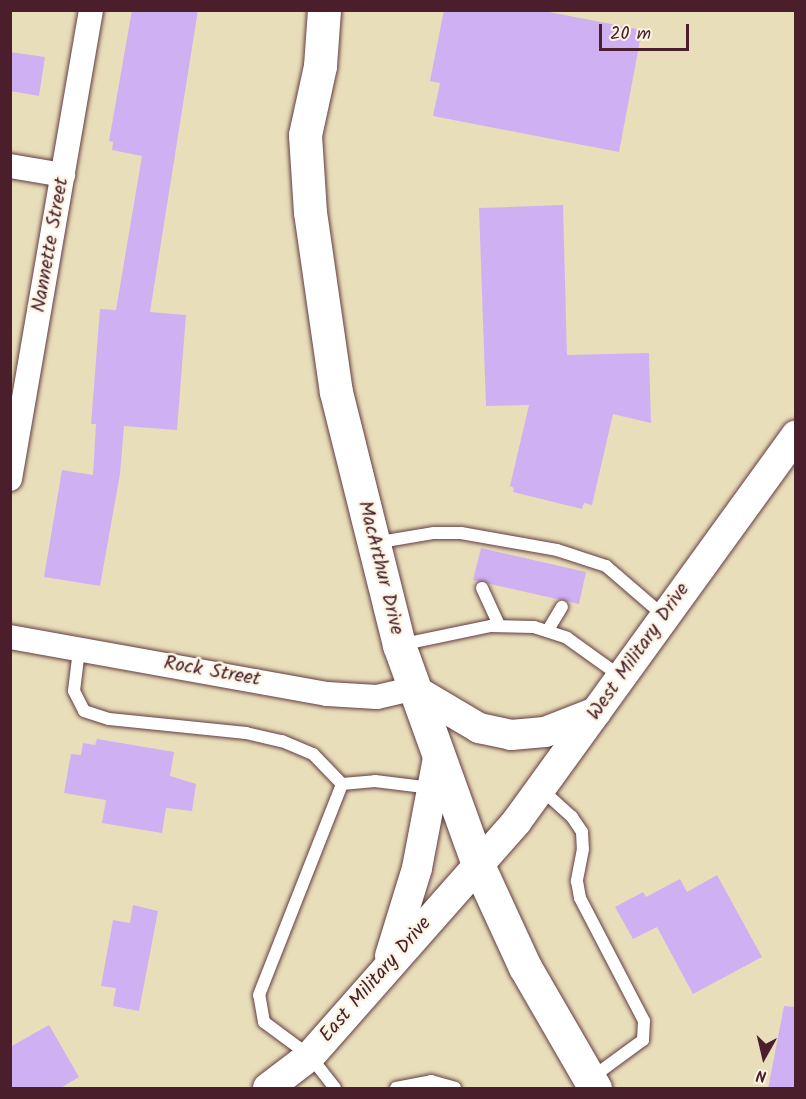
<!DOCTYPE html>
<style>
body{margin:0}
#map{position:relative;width:806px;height:1099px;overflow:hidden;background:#e9deba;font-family:Kalam,sans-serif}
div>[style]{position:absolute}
.building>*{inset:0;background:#cfb1f3}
.roads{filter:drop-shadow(0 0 2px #623c40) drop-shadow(0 0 2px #623c40)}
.service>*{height:12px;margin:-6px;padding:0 6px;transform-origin:6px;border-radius:6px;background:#fff}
.minor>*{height:24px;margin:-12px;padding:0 12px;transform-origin:12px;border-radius:12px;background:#fff}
.tertiary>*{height:30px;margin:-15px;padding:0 15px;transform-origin:15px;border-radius:15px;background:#fff}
.primary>*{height:33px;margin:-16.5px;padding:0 16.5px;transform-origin:16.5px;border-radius:16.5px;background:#fff}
span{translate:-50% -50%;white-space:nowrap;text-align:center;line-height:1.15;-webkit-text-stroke:5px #fcf5e5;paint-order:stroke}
.street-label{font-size:20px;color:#4a1f2b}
.frame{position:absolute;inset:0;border:12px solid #4a1f2b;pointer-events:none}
.north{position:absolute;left:734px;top:1027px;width:60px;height:60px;-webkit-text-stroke:4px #fcf5e5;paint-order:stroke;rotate:188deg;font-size:16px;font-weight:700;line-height:24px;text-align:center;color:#4a1f2b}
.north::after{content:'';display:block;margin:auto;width:21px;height:27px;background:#4a1f2b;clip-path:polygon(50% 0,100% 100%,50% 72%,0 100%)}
.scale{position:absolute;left:599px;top:24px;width:90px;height:27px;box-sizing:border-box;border:3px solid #4a1f2b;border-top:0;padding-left:8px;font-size:18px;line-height:21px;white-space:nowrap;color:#4a1f2b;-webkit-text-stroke:4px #fcf5e5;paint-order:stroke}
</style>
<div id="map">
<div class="building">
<i style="clip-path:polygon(132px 10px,198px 10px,150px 312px,186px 315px,177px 430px,124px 426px,120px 474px,100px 586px,44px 577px,62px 470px,93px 475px,96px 424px,91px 424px,100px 309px,116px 310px,142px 156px,112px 150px,113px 142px,109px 141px)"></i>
<i style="clip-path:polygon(444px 10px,539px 10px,642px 30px,619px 152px,433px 116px,440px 83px,430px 81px)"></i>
<i style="clip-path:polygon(10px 52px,45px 57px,39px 96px,10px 91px)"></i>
<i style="clip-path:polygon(563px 205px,567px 355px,649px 353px,651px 423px,613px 414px,592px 505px,584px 503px,582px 509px,513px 492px,514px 488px,510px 486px,529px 405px,486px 406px,479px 208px)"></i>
<i style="clip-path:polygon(481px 548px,586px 572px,579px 604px,473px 580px)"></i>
<i style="clip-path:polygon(97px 739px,174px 752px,170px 776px,196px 784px,192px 811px,166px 808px,162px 833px,102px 823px,106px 800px,64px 793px,71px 754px,81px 755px,83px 743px,95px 745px)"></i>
<i style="clip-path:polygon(717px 875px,762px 957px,693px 994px,657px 927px,633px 939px,615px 907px,643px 892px,646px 897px,680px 879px,687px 892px)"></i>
<i style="clip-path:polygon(133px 905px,158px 911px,139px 1011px,113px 1006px,116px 988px,101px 986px,113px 920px,130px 923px)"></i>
<i style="clip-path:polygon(784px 1006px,795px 1007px,795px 1089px,768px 1089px)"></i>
<i style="clip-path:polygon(49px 1025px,79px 1077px,59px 1089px,10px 1089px,10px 1047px)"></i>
</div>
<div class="roads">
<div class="service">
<i style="left:374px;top:543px;width:61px;rotate:-9.5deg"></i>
<i style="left:434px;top:533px;width:27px"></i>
<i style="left:461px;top:533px;width:97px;rotate:10deg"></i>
<i style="left:557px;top:550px;width:52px;rotate:18.1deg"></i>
<i style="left:606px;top:566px;width:77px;rotate:40.8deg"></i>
<i style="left:482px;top:588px;width:41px;rotate:65.3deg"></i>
<i style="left:548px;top:630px;width:27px;rotate:-59deg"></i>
<i style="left:399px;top:645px;width:94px;rotate:-11.7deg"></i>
<i style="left:491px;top:626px;width:43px;rotate:1.3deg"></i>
<i style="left:534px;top:627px;width:35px;rotate:18deg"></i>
<i style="left:567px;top:638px;width:65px;rotate:35.6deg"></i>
<i style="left:79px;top:650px;width:41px;rotate:97deg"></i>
<i style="left:74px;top:691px;width:22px;rotate:63deg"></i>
<i style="left:84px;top:711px;width:26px;rotate:18deg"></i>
<i style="left:109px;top:719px;width:138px;rotate:5.8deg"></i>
<i style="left:246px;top:733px;width:37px;rotate:13deg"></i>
<i style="left:282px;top:741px;width:34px;rotate:23deg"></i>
<i style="left:313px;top:754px;width:42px;rotate:46deg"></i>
<i style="left:541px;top:789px;width:42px;rotate:42.1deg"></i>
<i style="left:572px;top:817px;width:18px;rotate:56deg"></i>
<i style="left:582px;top:832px;width:17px;rotate:87deg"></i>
<i style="left:583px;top:849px;width:33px;rotate:101deg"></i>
<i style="left:577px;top:881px;width:17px;rotate:80deg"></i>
<i style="left:580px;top:898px;width:139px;rotate:62.5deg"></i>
<i style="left:644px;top:1021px;width:19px;rotate:93deg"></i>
<i style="left:643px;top:1040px;width:64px;rotate:143.8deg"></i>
<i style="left:335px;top:1088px;width:41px;rotate:-128deg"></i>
<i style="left:310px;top:1056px;width:57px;rotate:-143.5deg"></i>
<i style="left:264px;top:1022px;width:27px;rotate:-100deg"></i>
<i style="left:259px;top:995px;width:227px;rotate:-68.5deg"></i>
<i style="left:342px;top:784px;width:33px;rotate:-5deg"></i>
<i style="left:375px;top:781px;width:57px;rotate:7deg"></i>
<i style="left:396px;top:1088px;width:36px;rotate:-11deg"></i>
<i style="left:431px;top:1081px;width:25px;rotate:16deg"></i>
</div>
<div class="minor">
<i style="left:10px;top:166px;width:54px;rotate:9.6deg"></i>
<i style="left:10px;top:479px;width:476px;rotate:-80.2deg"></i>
<i style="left:10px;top:637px;width:322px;rotate:10.2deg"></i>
<i style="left:327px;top:694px;width:50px;rotate:3.4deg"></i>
<i style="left:377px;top:697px;width:37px;rotate:-13deg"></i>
</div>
<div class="tertiary">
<i style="left:413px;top:689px;width:77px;rotate:30.6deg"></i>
<i style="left:479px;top:728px;width:33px;rotate:12deg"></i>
<i style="left:511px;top:735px;width:34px;rotate:-5deg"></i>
<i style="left:545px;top:732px;width:55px;rotate:-21.4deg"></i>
<i style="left:390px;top:956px;width:92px;rotate:-72.9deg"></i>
<i style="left:417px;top:868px;width:112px;rotate:-79.2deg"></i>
<i style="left:268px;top:1088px;width:53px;rotate:-37.3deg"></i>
<i style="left:310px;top:1056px;width:313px;rotate:-48.6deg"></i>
<i style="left:517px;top:821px;width:476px;rotate:-54.1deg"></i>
</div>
<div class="primary">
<i style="left:324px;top:10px;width:56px;rotate:94.1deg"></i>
<i style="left:320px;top:66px;width:71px;rotate:102.3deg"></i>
<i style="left:305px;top:135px;width:77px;rotate:86.3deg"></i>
<i style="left:310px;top:212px;width:182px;rotate:81.8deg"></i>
<i style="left:336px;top:392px;width:261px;rotate:76deg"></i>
<i style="left:399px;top:645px;width:234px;rotate:70.2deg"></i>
<i style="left:478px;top:865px;width:112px;rotate:65.3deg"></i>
<i style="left:525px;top:967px;width:140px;rotate:60deg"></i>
</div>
</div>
<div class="street-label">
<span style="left:51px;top:245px;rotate:-80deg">Nannette Street</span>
<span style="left:380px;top:568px;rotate:76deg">MacArthur Drive</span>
<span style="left:639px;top:652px;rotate:-55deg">West Military Drive</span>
<span style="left:212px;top:672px;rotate:10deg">Rock Street</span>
<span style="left:376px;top:980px;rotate:-49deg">East Military Drive</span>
</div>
<div class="frame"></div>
<div class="north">N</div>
<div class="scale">20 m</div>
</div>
